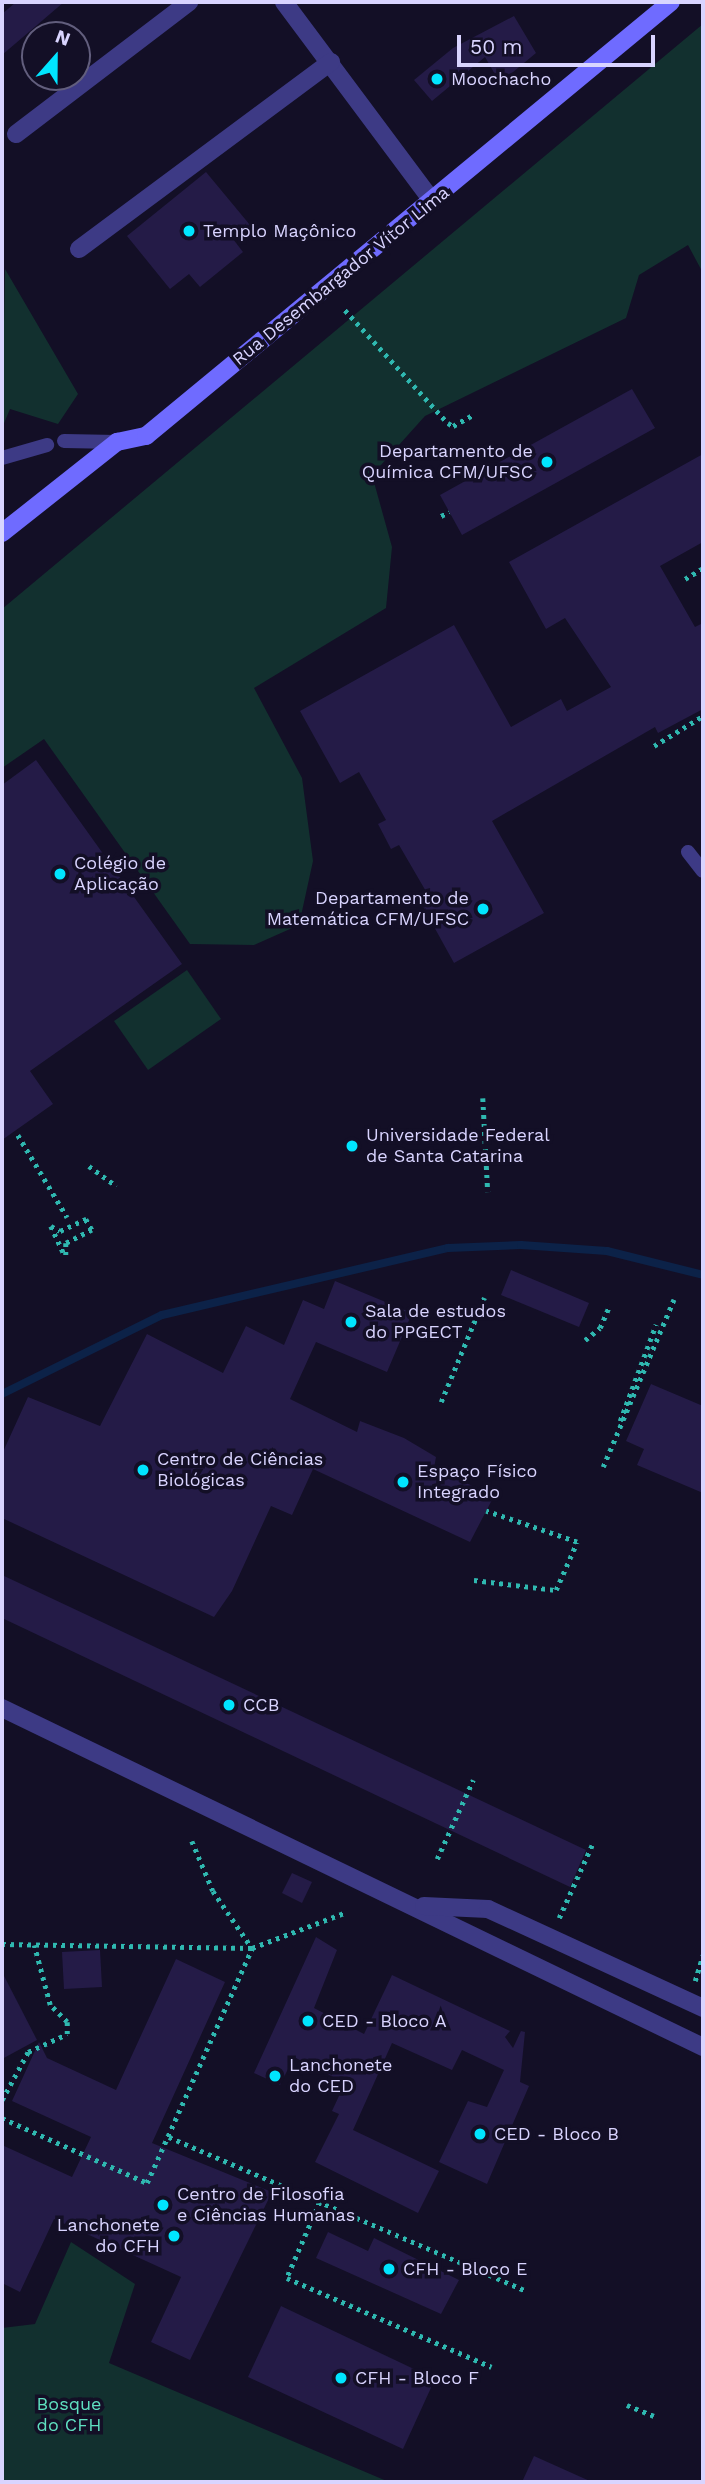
<!DOCTYPE html>
<meta charset="utf-8">
<style>
body{margin:0}
#map{position:relative;width:705px;height:2484px;overflow:hidden;background:#130f26;font-family:"Work Sans",sans-serif}
div>[style]{position:absolute}
.green>*{inset:0;background:#12302f}
.stream>*{height:8px;margin:-4px;padding:0 4px;transform-origin:4px;border-radius:4px;background:#0c2248}
.building>*{inset:0;background:#241b47}
.path>*{height:4.5px;margin-top:-2.25px;transform-origin:0;background:repeating-linear-gradient(90deg,#2fb8b0 0 3.5px,transparent 0 8.5px)}
.service>*{height:14px;margin:-7px;padding:0 7px;transform-origin:7px;border-radius:7px;background:#3d3a85}
.minor>*{height:18px;margin:-9px;padding:0 9px;transform-origin:9px;border-radius:9px;background:#3d3a85}
.secondary>*{height:18px;margin:-9px;padding:0 9px;transform-origin:9px;border-radius:9px;background:#6f6bff}
.dots>*{width:19px;height:19px;translate:-50% -50%;box-sizing:border-box;border:4px solid #130f26;border-radius:50%}
span{translate:-50% -50%;white-space:nowrap;text-align:center;line-height:1.15;-webkit-text-stroke:7px #130f26;paint-order:stroke}
.poi-label{font-size:18px;color:#d9d4ff}
.left{translate:0 -50%;text-align:left}
.right{translate:-100% -50%;text-align:right}
.street-label{font-size:18px;color:#d9d4ff}
.park-label{font-size:18px;color:#5fe0c0}
.frame{position:absolute;inset:0;border:4px solid #d9d4ff;pointer-events:none}
.north{position:absolute;left:21px;top:21px;width:70px;height:70px;box-sizing:border-box;background:#130f26;border:2px solid #625e7d;border-radius:50%;rotate:21deg;font-size:19px;font-weight:700;line-height:28px;text-align:center;color:#d9d4ff}
.north::after{content:'';display:block;margin:auto;width:24px;height:32px;background:#00e5ff;clip-path:polygon(50% 0,100% 100%,50% 72%,0 100%)}
.scale{position:absolute;left:457px;top:35px;width:198px;height:32px;box-sizing:border-box;border:4px solid #d9d4ff;border-top:0;padding-left:9px;font-size:21px;line-height:24px;white-space:nowrap;color:#d9d4ff;-webkit-text-stroke:5px #130f26;paint-order:stroke}
</style>
<div id="map">
<div class="green">
<i style="clip-path:polygon(703px 24px,703px 273px,688px 245px,639px 275px,626px 318px,425px 416px,372px 475px,392px 547px,386px 608px,254px 688px,302px 778px,313px 861px,299px 925px,254px 945px,190px 944px,44px 739px,2px 768px,2px 609px)"></i>
<i style="clip-path:polygon(5px 269px,78px 394px,58px 424px,10px 409px,2px 428px)"></i>
<i style="clip-path:polygon(187px 970px,221px 1019px,148px 1070px,114px 1021px)"></i>
<i style="clip-path:polygon(71px 2242px,135px 2284px,109px 2363px,389px 2482px,2px 2482px,2px 2328px,35px 2324px)"></i>
</div>
<div class="stream">
<i style="left:2px;top:1394px;width:178px;rotate:-26.3deg"></i>
<i style="left:162px;top:1315px;width:294px;rotate:-13.2deg"></i>
<i style="left:448px;top:1248px;width:73px;rotate:-2.4deg"></i>
<i style="left:521px;top:1245px;width:86px;rotate:4deg"></i>
<i style="left:607px;top:1251px;width:99px;rotate:14deg"></i>
</div>
<div class="building">
<i style="clip-path:polygon(16px 2px,64px 2px,2px 55px,2px 14px)"></i>
<i style="clip-path:polygon(514px 16px,536px 53px,500px 83px,485px 57px,432px 101px,414px 80px,453px 48px)"></i>
<i style="clip-path:polygon(206px 172px,250px 225px,233px 239px,243px 252px,200px 287px,189px 274px,170px 289px,127px 236px)"></i>
<i style="clip-path:polygon(632px 389px,655px 428px,462px 535px,440px 495px)"></i>
<i style="clip-path:polygon(703px 454px,703px 542px,660px 566px,695px 627px,703px 623px,703px 709px,658px 733px,655px 727px,492px 821px,544px 913px,454px 963px,422px 905px,431px 900px,399px 845px,391px 849px,378px 824px,386px 820px,359px 772px,340px 783px,300px 711px,454px 625px,511px 727px,561px 699px,567px 711px,611px 687px,565px 618px,546px 629px,509px 562px)"></i>
<i style="clip-path:polygon(36px 760px,182px 964px,30px 1071px,53px 1104px,2px 1140px,2px 785px)"></i>
<i style="clip-path:polygon(511px 1270px,589px 1303px,579px 1327px,501px 1295px)"></i>
<i style="clip-path:polygon(335px 1281px,412px 1313px,387px 1372px,316px 1342px,290px 1399px,357px 1432px,360px 1421px,404px 1438px,436px 1457px,434px 1468px,494px 1496px,470px 1542px,313px 1469px,292px 1515px,271px 1506px,232px 1591px,214px 1617px,2px 1518px,2px 1454px,28px 1397px,100px 1426px,147px 1334px,223px 1373px,246px 1326px,284px 1345px,303px 1300px,324px 1309px)"></i>
<i style="clip-path:polygon(651px 1384px,703px 1406px,703px 1493px,637px 1465px,644px 1449px,626px 1441px)"></i>
<i style="clip-path:polygon(2px 1575px,586px 1850px,570px 1887px,2px 1618px)"></i>
<i style="clip-path:polygon(292px 1873px,312px 1882px,302px 1903px,282px 1893px)"></i>
<i style="clip-path:polygon(316px 1937px,337px 1950px,314px 2008px,364px 2034px,392px 1975px,510px 2031px,505px 2037px,513px 2048px,521px 2031px,525px 2032px,520px 2082px,529px 2086px,487px 2184px,439px 2162px,468px 2101px,487px 2107px,504px 2070px,462px 2050px,452px 2070px,392px 2043px,353px 2130px,439px 2171px,418px 2213px,315px 2162px,339px 2114px,332px 2111px,345px 2083px,294px 2057px,280px 2085px,254px 2073px)"></i>
<i style="clip-path:polygon(100px 1950px,102px 1987px,64px 1989px,62px 1952px)"></i>
<i style="clip-path:polygon(176px 1959px,225px 1982px,152px 2143px,272px 2192px,190px 2360px,151px 2342px,181px 2277px,54px 2219px,20px 2292px,2px 2283px,2px 2145px,72px 2177px,91px 2137px,12px 2101px,39px 2042px,47px 2058px,116px 2090px)"></i>
<i style="clip-path:polygon(2px 1972px,37px 2040px,2px 2059px)"></i>
<i style="clip-path:polygon(328px 2232px,368px 2251px,374px 2238px,459px 2280px,441px 2314px,316px 2258px)"></i>
<i style="clip-path:polygon(281px 2306px,435px 2379px,403px 2449px,248px 2377px)"></i>
<i style="clip-path:polygon(534px 2456px,592px 2482px,522px 2482px)"></i>
</div>
<div class="path">
<i style="left:345px;top:310px;width:153px;rotate:47.7deg"></i>
<i style="left:448px;top:423px;width:6px;rotate:31deg"></i>
<i style="left:453px;top:426px;width:21px;rotate:-29deg"></i>
<i style="left:441px;top:516px;width:9px;rotate:-27deg"></i>
<i style="left:685px;top:579px;width:21px;rotate:-31deg"></i>
<i style="left:654px;top:746px;width:57px;rotate:-31.5deg"></i>
<i style="left:483px;top:1098px;width:94px;rotate:87deg"></i>
<i style="left:18px;top:1135px;width:96px;rotate:59.1deg"></i>
<i style="left:89px;top:1166px;width:34px;rotate:36deg"></i>
<i style="left:51px;top:1226px;width:10px;rotate:29deg"></i>
<i style="left:60px;top:1231px;width:29px;rotate:-25deg"></i>
<i style="left:86px;top:1219px;width:13px;rotate:61deg"></i>
<i style="left:92px;top:1230px;width:29px;rotate:153deg"></i>
<i style="left:66px;top:1243px;width:13px;rotate:90deg"></i>
<i style="left:51px;top:1226px;width:33px;rotate:65deg"></i>
<i style="left:585px;top:1340px;width:19px;rotate:-39deg"></i>
<i style="left:600px;top:1328px;width:25px;rotate:-67deg"></i>
<i style="left:441px;top:1402px;width:113px;rotate:-67.5deg"></i>
<i style="left:620px;top:1421px;width:103px;rotate:-69.6deg"></i>
<i style="left:603px;top:1467px;width:182px;rotate:-67.1deg"></i>
<i style="left:474px;top:1580px;width:83px;rotate:7deg"></i>
<i style="left:556px;top:1590px;width:52px;rotate:-66.4deg"></i>
<i style="left:577px;top:1542px;width:96px;rotate:-161.2deg"></i>
<i style="left:192px;top:1841px;width:54px;rotate:67.2deg"></i>
<i style="left:213px;top:1891px;width:69px;rotate:55.6deg"></i>
<i style="left:437px;top:1859px;width:87px;rotate:-65.5deg"></i>
<i style="left:559px;top:1918px;width:80px;rotate:-65.7deg"></i>
<i style="left:2px;top:1944px;width:250px;rotate:0.9deg"></i>
<i style="left:252px;top:1948px;width:98px;rotate:-20.8deg"></i>
<i style="left:695px;top:1981px;width:27px;rotate:-73deg"></i>
<i style="left:2px;top:2100px;width:55px;rotate:-61.6deg"></i>
<i style="left:28px;top:2052px;width:43px;rotate:-24.8deg"></i>
<i style="left:67px;top:2034px;width:12px;rotate:-90deg"></i>
<i style="left:67px;top:2022px;width:24px;rotate:-135deg"></i>
<i style="left:50px;top:2005px;width:62px;rotate:-104.9deg"></i>
<i style="left:2px;top:2118px;width:159px;rotate:24.1deg"></i>
<i style="left:147px;top:2183px;width:257px;rotate:-65.9deg"></i>
<i style="left:169px;top:2137px;width:389px;rotate:23.3deg"></i>
<i style="left:320px;top:2202px;width:83px;rotate:113.5deg"></i>
<i style="left:287px;top:2278px;width:223px;rotate:23.5deg"></i>
<i style="left:627px;top:2405px;width:29px;rotate:22deg"></i>
</div>
<div class="service">
<i style="left:64px;top:441px;width:53px;rotate:1.1deg"></i>
<i style="left:2px;top:458px;width:47px;rotate:-16.1deg"></i>
<i style="left:688px;top:852px;width:24px;rotate:52deg"></i>
</div>
<div class="minor">
<i style="left:284px;top:2px;width:249px;rotate:53.3deg"></i>
<i style="left:16px;top:134px;width:218px;rotate:-37.3deg"></i>
<i style="left:79px;top:249px;width:314px;rotate:-36.6deg"></i>
<i style="left:2px;top:1708px;width:779px;rotate:25.81deg"></i>
<i style="left:424px;top:1906px;width:64px;rotate:2.7deg"></i>
<i style="left:488px;top:1909px;width:237px;rotate:24.7deg"></i>
</div>
<div class="secondary">
<i style="left:2px;top:533px;width:147px;rotate:-38.4deg"></i>
<i style="left:117px;top:442px;width:30px;rotate:-12deg"></i>
<i style="left:146px;top:436px;width:681px;rotate:-39.58deg"></i>
</div>
<div class="dots">
<i style="left:437px;top:79px;background:#00e5ff"></i>
<i style="left:189px;top:231px;background:#00e5ff"></i>
<i style="left:547px;top:462px;background:#00e5ff"></i>
<i style="left:60px;top:874px;background:#00e5ff"></i>
<i style="left:483px;top:909px;background:#00e5ff"></i>
<i style="left:352px;top:1146px;background:#00e5ff"></i>
<i style="left:351px;top:1322px;background:#00e5ff"></i>
<i style="left:143px;top:1470px;background:#00e5ff"></i>
<i style="left:403px;top:1482px;background:#00e5ff"></i>
<i style="left:229px;top:1705px;background:#00e5ff"></i>
<i style="left:308px;top:2021px;background:#00e5ff"></i>
<i style="left:275px;top:2076px;background:#00e5ff"></i>
<i style="left:480px;top:2134px;background:#00e5ff"></i>
<i style="left:163px;top:2205px;background:#00e5ff"></i>
<i style="left:174px;top:2236px;background:#00e5ff"></i>
<i style="left:389px;top:2269px;background:#00e5ff"></i>
<i style="left:341px;top:2378px;background:#00e5ff"></i>
</div>
<div class="poi-label">
<span class="left" style="left:451px;top:79px">Moochacho</span>
<span class="left" style="left:203px;top:231px">Templo Maçônico</span>
<span class="right" style="left:533px;top:462px">Departamento de<br>Química CFM/UFSC</span>
<span class="left" style="left:74px;top:874px">Colégio de<br>Aplicação</span>
<span class="right" style="left:469px;top:909px">Departamento de<br>Matemática CFM/UFSC</span>
<span class="left" style="left:366px;top:1146px">Universidade Federal<br>de Santa Catarina</span>
<span class="left" style="left:365px;top:1322px">Sala de estudos<br>do PPGECT</span>
<span class="left" style="left:157px;top:1470px">Centro de Ciências<br>Biológicas</span>
<span class="left" style="left:417px;top:1482px">Espaço Físico<br>Integrado</span>
<span class="left" style="left:243px;top:1705px">CCB</span>
<span class="left" style="left:322px;top:2021px">CED - Bloco A</span>
<span class="left" style="left:289px;top:2076px">Lanchonete<br>do CED</span>
<span class="left" style="left:494px;top:2134px">CED - Bloco B</span>
<span class="left" style="left:177px;top:2205px">Centro de Filosofia<br>e Ciências Humanas</span>
<span class="right" style="left:160px;top:2236px">Lanchonete<br>do CFH</span>
<span class="left" style="left:403px;top:2269px">CFH - Bloco E</span>
<span class="left" style="left:355px;top:2378px">CFH - Bloco F</span>
</div>
<div class="street-label">
<span style="left:341px;top:276px;rotate:-39deg">Rua Desembargador Vítor Lima</span>
</div>
<div class="park-label">
<span style="left:69px;top:2415px">Bosque<br>do CFH</span>
</div>
<div class="frame"></div>
<div class="north">N</div>
<div class="scale">50 m</div>
</div>
